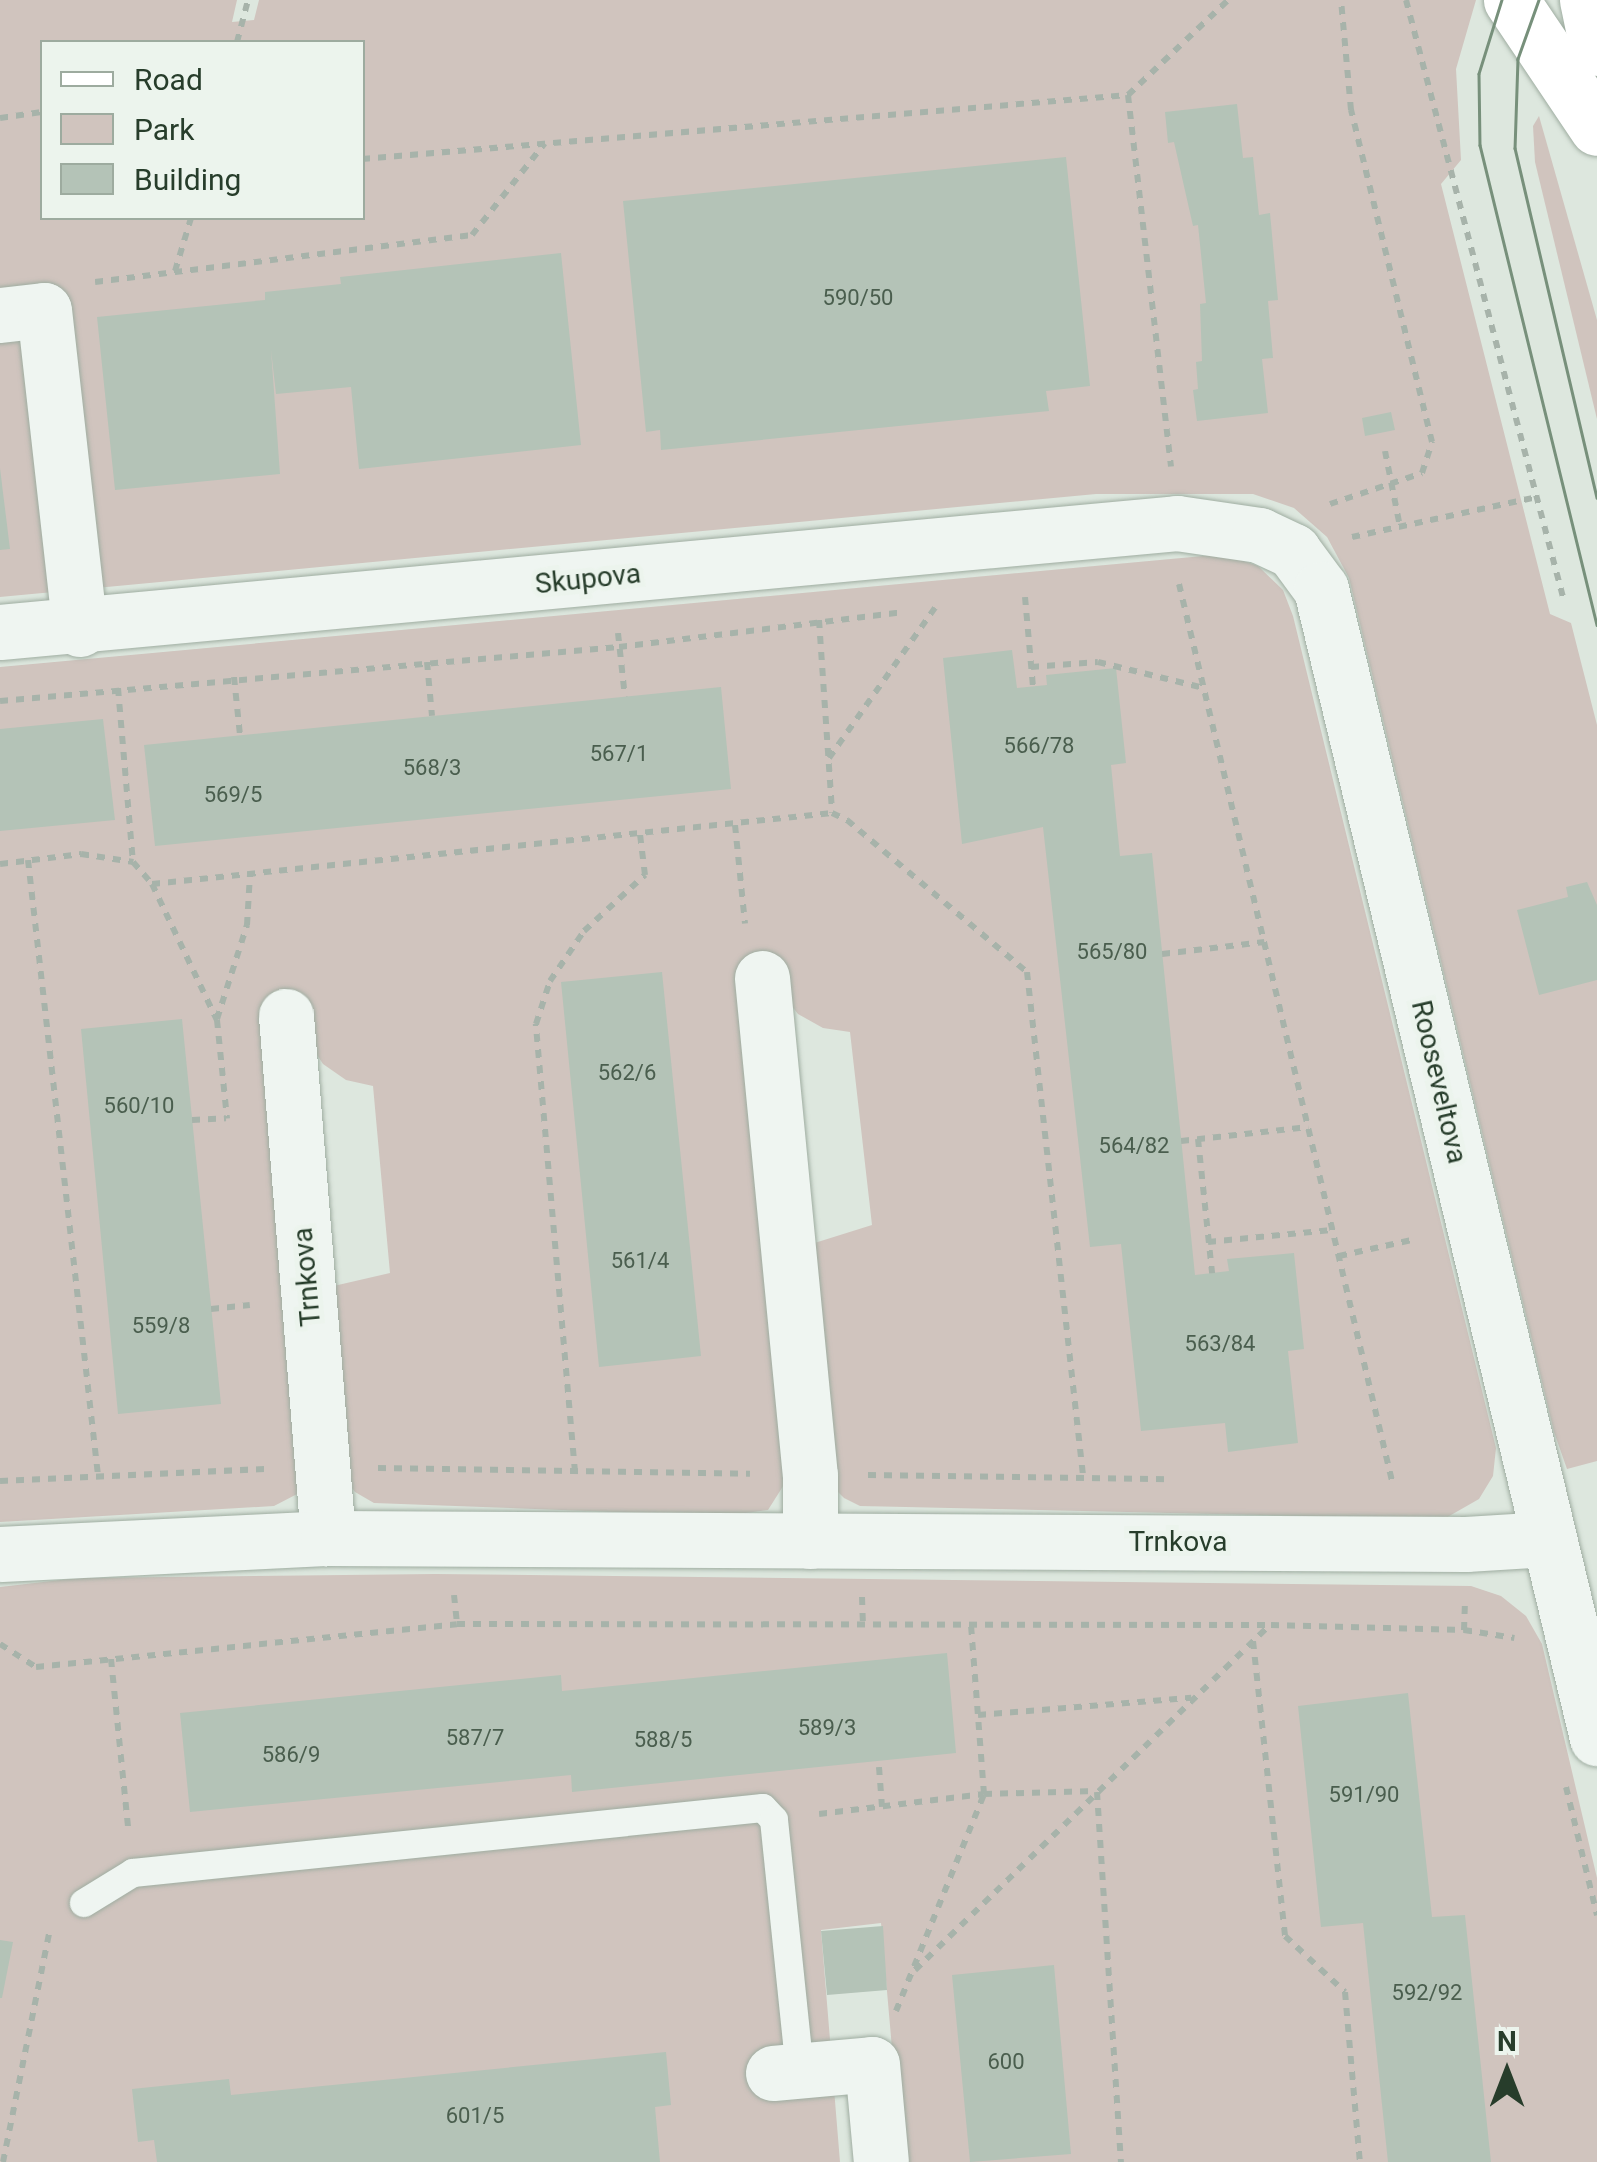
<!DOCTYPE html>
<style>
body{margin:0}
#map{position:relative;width:1597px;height:2162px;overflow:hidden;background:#dde7de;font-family:Roboto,sans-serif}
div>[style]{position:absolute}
.green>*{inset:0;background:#d0c4be}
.building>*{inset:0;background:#b4c3b7}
.path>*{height:6px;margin-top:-3px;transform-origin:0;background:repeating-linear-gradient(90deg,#a7b3aa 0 8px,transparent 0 16px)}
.roads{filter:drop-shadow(0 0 2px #9fada1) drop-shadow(0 0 2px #9fada1)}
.service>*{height:28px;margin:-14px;padding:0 14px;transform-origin:14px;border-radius:14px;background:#eff5f1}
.minor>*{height:55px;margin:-27.5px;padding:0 27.5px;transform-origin:27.5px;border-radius:27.5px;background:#eff5f1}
.secondary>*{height:55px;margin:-27.5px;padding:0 27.5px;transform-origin:27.5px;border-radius:27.5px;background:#fff}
.tram>*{height:2.5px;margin:-1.25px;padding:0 1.25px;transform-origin:1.25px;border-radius:1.25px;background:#77907b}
span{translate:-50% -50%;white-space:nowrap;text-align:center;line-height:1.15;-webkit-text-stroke:10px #ecf4ed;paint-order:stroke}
.number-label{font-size:22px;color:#4a5e4e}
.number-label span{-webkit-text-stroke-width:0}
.street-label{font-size:28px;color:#273d2b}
.legend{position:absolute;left:40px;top:40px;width:325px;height:180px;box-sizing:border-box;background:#ecf4ed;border:2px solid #9dab9f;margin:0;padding:12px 18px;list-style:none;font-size:30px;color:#273d2b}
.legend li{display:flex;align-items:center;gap:20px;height:50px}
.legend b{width:50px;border:2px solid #9dab9f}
.north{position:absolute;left:1457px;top:2022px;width:100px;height:100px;-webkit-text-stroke:8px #ecf4ed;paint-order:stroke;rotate:0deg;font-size:28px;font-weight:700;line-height:40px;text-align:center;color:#273d2b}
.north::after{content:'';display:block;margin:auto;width:35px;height:45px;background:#273d2b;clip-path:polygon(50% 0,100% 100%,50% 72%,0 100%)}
</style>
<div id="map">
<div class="green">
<i style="clip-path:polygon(evenodd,0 0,237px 0,232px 22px,254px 20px,259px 0,1476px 0,1456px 69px,1461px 160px,1441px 184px,1550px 614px,1571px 623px,1597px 725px,1597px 1461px,1567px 1469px,1554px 1432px,1349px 578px,1327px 537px,1294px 508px,1253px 494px,1096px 494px,0 597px,0 0,42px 42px,362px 42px,362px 218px,42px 218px,42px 42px)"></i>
<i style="clip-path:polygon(1539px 116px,1597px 320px,1597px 419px,1535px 162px,1533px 126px)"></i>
<i style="clip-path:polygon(1225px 554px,1258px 566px,1283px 590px,1293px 616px,1496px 1448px,1493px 1476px,1479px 1499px,1444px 1519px,860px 1506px,844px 1498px,836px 1490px,805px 1246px,872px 1225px,850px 1032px,823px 1028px,798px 1014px,781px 992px,773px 958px,741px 961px,792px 1472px,768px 1510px,723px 1516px,374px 1503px,355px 1492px,348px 1483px,325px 1288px,390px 1273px,373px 1086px,346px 1080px,323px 1064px,308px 1041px,301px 1492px,274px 1506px,0 1522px,0 667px)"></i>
<i style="clip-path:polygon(435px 1574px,1471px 1586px,1501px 1596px,1526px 1616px,1542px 1644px,1597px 1878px,1597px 2162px,902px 2162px,881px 1923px,821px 1930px,840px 2162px,0 2162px,0 1587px,78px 1578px)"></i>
</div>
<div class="building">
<i style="clip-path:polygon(1237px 104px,1243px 158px,1253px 157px,1259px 215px,1270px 213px,1278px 300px,1268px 301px,1273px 358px,1262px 359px,1268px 413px,1197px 421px,1193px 390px,1198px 389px,1196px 362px,1202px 361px,1200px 304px,1206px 303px,1198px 225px,1193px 226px,1174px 142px,1168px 143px,1165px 112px)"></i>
<i style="clip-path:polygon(1066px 157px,1090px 386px,1046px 391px,1049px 411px,661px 450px,660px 430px,646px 432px,623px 201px)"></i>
<i style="clip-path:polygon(561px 253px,581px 445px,359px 469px,351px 387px,276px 394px,271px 350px,280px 474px,115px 490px,97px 317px,265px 300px,265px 292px,341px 284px,340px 277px)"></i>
<i style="clip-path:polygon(1391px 412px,1395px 430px,1365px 436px,1362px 418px)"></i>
<i style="clip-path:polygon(0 468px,10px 549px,0 550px)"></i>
<i style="clip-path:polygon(1012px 650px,1017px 688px,1047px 685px,1046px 675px,1116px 668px,1126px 763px,1111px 765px,1120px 856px,1152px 853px,1195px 1275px,1229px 1271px,1227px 1259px,1294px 1253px,1304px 1349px,1288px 1351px,1298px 1443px,1228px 1452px,1225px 1423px,1141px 1431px,1121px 1244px,1090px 1247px,1043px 827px,962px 844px,943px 658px)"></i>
<i style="clip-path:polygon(721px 687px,731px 789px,155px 846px,144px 745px)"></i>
<i style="clip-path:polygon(103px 719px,115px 820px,0 831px,0 729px)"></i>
<i style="clip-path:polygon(1587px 882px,1597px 905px,1597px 980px,1539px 995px,1517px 910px,1568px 897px,1566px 887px)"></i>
<i style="clip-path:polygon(662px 972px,701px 1356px,599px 1367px,561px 982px)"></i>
<i style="clip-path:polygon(182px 1019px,221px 1404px,118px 1414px,81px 1029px)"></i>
<i style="clip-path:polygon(947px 1653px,956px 1753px,572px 1792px,571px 1775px,190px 1812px,180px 1713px,561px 1675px,562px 1691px)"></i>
<i style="clip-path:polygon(1408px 1693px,1432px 1917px,1465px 1915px,1491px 2162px,1388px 2162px,1363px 1923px,1321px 1927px,1298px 1706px)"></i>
<i style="clip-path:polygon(883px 1926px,887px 1990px,827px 1995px,821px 1931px)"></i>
<i style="clip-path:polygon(0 1940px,13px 1942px,2px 1998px,0 1998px)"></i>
<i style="clip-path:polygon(1054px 1965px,1071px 2154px,970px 2162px,952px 1975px)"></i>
<i style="clip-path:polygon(666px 2052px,671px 2105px,655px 2107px,660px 2162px,157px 2162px,154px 2140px,138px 2142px,132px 2089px,229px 2079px,231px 2095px)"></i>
</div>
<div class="path">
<i style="left:1406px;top:0;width:621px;rotate:75.27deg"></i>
<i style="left:237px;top:42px;width:43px;rotate:-75.3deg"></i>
<i style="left:1128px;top:95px;width:374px;rotate:83.4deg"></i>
<i style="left:0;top:118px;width:42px;rotate:-8.1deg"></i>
<i style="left:362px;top:159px;width:769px;rotate:-4.78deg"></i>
<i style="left:1128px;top:95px;width:138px;rotate:-43.5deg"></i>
<i style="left:175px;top:271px;width:55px;rotate:-73.2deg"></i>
<i style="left:95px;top:282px;width:380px;rotate:-7.1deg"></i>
<i style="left:472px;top:235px;width:117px;rotate:-51.6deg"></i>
<i style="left:1385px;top:451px;width:77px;rotate:78.8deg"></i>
<i style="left:1330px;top:504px;width:97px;rotate:-18.6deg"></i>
<i style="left:1422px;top:473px;width:33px;rotate:-72deg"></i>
<i style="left:1432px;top:442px;width:342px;rotate:-103.7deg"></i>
<i style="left:1351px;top:110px;width:110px;rotate:-95.2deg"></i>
<i style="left:1352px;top:537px;width:189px;rotate:-12.2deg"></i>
<i style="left:1179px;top:584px;width:926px;rotate:76.64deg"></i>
<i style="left:1025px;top:597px;width:89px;rotate:84.9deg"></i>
<i style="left:819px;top:620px;width:193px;rotate:86.1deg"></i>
<i style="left:618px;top:633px;width:64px;rotate:83.8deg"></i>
<i style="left:427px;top:662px;width:54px;rotate:84.7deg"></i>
<i style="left:1031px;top:667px;width:67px;rotate:-4.3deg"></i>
<i style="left:1098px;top:662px;width:109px;rotate:13.8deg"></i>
<i style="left:234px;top:677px;width:58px;rotate:84.1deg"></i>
<i style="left:118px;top:688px;width:175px;rotate:85.1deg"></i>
<i style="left:133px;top:862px;width:29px;rotate:49deg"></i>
<i style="left:152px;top:884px;width:151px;rotate:64.5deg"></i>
<i style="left:217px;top:1020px;width:99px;rotate:84.2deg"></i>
<i style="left:0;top:701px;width:621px;rotate:-4.99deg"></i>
<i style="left:619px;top:647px;width:287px;rotate:-7deg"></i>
<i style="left:829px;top:758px;width:184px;rotate:-54.8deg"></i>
<i style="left:735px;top:825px;width:99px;rotate:84.2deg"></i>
<i style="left:28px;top:860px;width:619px;rotate:83.51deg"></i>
<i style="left:0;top:864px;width:82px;rotate:-7deg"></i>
<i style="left:81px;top:854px;width:53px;rotate:8.7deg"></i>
<i style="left:152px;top:884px;width:684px;rotate:-5.96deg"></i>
<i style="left:832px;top:813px;width:17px;rotate:25deg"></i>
<i style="left:847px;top:820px;width:236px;rotate:40.2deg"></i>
<i style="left:1027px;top:972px;width:506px;rotate:83.65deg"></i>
<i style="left:1162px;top:954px;width:103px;rotate:-6.7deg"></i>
<i style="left:217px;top:1019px;width:99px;rotate:-72.3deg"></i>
<i style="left:247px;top:925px;width:51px;rotate:-86.6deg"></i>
<i style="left:192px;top:1120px;width:34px;rotate:-3deg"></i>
<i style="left:1198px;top:1139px;width:135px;rotate:84deg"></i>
<i style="left:1181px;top:1141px;width:128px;rotate:-6.3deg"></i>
<i style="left:1208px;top:1242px;width:124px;rotate:-5.6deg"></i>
<i style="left:1339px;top:1256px;width:79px;rotate:-12.4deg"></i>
<i style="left:211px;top:1309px;width:39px;rotate:-6deg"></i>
<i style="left:378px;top:1468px;width:372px;rotate:0.9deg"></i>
<i style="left:575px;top:1472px;width:450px;rotate:-95deg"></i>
<i style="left:536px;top:1024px;width:45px;rotate:-72deg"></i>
<i style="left:550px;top:981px;width:60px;rotate:-55.8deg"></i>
<i style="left:584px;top:931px;width:83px;rotate:-42.6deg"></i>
<i style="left:645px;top:875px;width:41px;rotate:-97deg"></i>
<i style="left:868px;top:1475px;width:302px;rotate:0.8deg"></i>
<i style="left:0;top:1481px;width:265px;rotate:-2.6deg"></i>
<i style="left:454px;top:1595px;width:29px;rotate:84deg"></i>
<i style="left:862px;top:1597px;width:29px;rotate:88deg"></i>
<i style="left:1464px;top:1630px;width:29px;rotate:-88deg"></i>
<i style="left:1253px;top:1641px;width:297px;rotate:83.8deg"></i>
<i style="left:1285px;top:1936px;width:82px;rotate:43deg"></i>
<i style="left:1345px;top:1992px;width:171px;rotate:85deg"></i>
<i style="left:0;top:1644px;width:43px;rotate:32.6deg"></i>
<i style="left:36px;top:1667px;width:423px;rotate:-5.8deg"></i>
<i style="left:457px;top:1624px;width:814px;rotate:0.07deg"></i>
<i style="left:1271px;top:1625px;width:193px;rotate:1.5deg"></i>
<i style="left:1464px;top:1630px;width:51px;rotate:9.1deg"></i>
<i style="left:111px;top:1659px;width:169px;rotate:84.2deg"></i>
<i style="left:978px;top:1715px;width:214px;rotate:-4.6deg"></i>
<i style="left:879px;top:1767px;width:40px;rotate:85.7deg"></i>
<i style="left:1566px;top:1787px;width:132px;rotate:76.4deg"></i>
<i style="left:1097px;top:1792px;width:371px;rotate:86.3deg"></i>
<i style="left:819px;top:1814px;width:166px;rotate:-6.9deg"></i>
<i style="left:984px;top:1794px;width:111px;rotate:-1.5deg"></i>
<i style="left:915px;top:1970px;width:495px;rotate:-44.2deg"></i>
<i style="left:896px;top:2011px;width:234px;rotate:-67.9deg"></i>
<i style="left:984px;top:1794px;width:169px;rotate:-94.4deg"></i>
<i style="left:3px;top:2162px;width:234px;rotate:-78.6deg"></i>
</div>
<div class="roads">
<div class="service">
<i style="left:84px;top:1903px;width:57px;rotate:-31.5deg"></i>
<i style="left:133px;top:1873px;width:633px;rotate:-5.89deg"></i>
<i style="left:763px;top:1808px;width:16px;rotate:47deg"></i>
<i style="left:774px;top:1820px;width:252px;rotate:84.1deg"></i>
</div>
<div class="minor">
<i style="left:0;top:315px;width:44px;rotate:-6.5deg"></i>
<i style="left:44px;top:310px;width:321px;rotate:83.6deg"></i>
<i style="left:0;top:632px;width:1182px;rotate:-5.29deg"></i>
<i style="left:1177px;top:523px;width:83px;rotate:8.3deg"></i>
<i style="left:1259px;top:535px;width:38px;rotate:25deg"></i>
<i style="left:1293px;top:551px;width:47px;rotate:53.6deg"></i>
<i style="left:1321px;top:589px;width:1182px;rotate:76.49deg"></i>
<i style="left:762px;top:978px;width:499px;rotate:84.5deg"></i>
<i style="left:810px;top:1475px;width:66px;rotate:90deg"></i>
<i style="left:286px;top:1016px;width:524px;rotate:85.4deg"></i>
<i style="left:0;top:1554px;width:328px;rotate:-2.8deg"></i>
<i style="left:328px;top:1538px;width:1138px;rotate:0.3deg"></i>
<i style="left:1466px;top:1544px;width:81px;rotate:-3.5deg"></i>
<i style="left:773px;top:2073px;width:99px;rotate:-5.2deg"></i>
<i style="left:872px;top:2064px;width:98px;rotate:84.8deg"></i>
</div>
<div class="secondary">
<i style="left:1511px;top:0;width:154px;rotate:56.1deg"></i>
<i style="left:1587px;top:0;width:49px;rotate:78.2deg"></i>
</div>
</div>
<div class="tram">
<i style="left:1502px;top:0;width:77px;rotate:107.3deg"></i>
<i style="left:1479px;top:74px;width:71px;rotate:89.2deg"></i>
<i style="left:1480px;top:145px;width:494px;rotate:76.3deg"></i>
<i style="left:1539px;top:0;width:63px;rotate:109.6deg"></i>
<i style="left:1518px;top:59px;width:89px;rotate:91.9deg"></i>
<i style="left:1515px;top:148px;width:359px;rotate:76.8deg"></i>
</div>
<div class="number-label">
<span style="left:858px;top:298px">590/50</span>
<span style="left:1039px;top:746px">566/78</span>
<span style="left:619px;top:754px">567/1</span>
<span style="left:432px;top:768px">568/3</span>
<span style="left:233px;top:795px">569/5</span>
<span style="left:1112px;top:952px">565/80</span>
<span style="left:627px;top:1073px">562/6</span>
<span style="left:139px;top:1106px">560/10</span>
<span style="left:1134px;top:1146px">564/82</span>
<span style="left:640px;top:1261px">561/4</span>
<span style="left:161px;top:1326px">559/8</span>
<span style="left:1220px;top:1344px">563/84</span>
<span style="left:827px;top:1728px">589/3</span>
<span style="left:475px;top:1738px">587/7</span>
<span style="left:663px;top:1740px">588/5</span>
<span style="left:291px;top:1755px">586/9</span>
<span style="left:1364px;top:1795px">591/90</span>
<span style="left:1427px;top:1993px">592/92</span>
<span style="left:1006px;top:2062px">600</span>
<span style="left:475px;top:2116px">601/5</span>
</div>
<div class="street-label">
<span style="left:588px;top:579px;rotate:-6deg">Skupova</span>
<span style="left:1439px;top:1082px;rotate:77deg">Rooseveltova</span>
<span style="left:307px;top:1277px;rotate:-95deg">Trnkova</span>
<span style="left:1178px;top:1542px">Trnkova</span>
</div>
<ul class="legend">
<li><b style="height:12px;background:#fff"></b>Road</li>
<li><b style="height:28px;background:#d0c4be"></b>Park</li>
<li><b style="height:28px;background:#b4c3b7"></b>Building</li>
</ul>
<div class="north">N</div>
</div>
